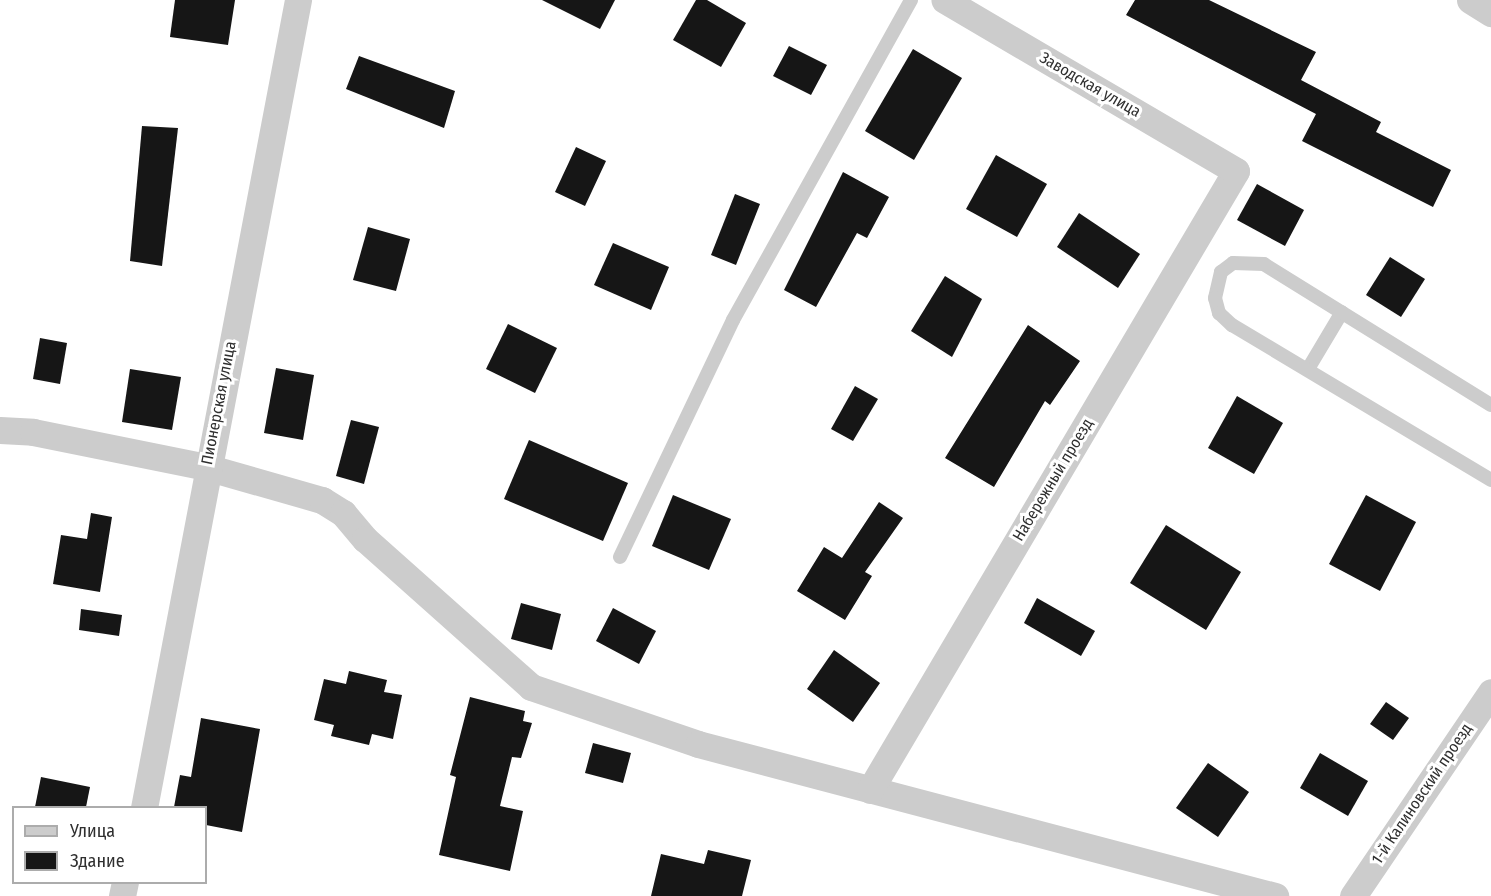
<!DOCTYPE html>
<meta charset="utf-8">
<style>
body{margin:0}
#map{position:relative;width:1491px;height:896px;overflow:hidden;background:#fff;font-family:"Fira Sans Condensed",sans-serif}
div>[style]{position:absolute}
.building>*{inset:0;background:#161616}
.lane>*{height:14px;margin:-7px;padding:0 7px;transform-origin:7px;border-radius:7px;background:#ccc}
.street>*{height:27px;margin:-13.5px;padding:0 13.5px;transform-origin:13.5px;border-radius:13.5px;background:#ccc}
span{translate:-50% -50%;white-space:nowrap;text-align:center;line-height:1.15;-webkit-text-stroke:6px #fff;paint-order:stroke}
.street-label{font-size:16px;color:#2f2f2f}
.legend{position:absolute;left:12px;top:806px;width:195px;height:78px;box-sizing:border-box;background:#fff;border:2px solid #acacac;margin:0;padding:8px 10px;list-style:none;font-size:18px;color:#2f2f2f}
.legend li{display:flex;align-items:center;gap:12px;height:30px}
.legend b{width:30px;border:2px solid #acacac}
</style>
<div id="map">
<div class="building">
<i style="clip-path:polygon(175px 0,235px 0,228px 45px,170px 37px)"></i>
<i style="clip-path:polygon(542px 0,615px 0,600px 29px)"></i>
<i style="clip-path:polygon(696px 0,707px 0,746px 23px,721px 67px,673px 40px)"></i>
<i style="clip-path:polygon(1135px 0,1209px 0,1316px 52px,1301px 80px,1381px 122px,1376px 132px,1451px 170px,1433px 207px,1302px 141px,1316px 114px,1126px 15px)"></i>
<i style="clip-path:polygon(789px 46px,827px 65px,811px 95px,773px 76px)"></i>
<i style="clip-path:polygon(913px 49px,962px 78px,914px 160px,865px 131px)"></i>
<i style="clip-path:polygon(359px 56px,455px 91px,444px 128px,346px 89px)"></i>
<i style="clip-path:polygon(142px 126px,178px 128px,162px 266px,130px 261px)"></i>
<i style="clip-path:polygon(576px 147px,606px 161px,585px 206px,555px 192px)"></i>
<i style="clip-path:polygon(996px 155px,1047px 184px,1017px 237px,966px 209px)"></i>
<i style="clip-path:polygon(843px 172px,889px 197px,867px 238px,857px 233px,816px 307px,784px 290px)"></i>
<i style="clip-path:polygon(1257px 184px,1304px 210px,1285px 246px,1237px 220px)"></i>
<i style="clip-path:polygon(735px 194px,760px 204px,736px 265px,711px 255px)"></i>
<i style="clip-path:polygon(1079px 213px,1140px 254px,1118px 288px,1057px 247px)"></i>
<i style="clip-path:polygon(368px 227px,410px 239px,396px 291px,353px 280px)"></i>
<i style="clip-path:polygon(613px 243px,669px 267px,651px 310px,594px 285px)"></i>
<i style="clip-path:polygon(1390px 257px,1425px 279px,1401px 317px,1366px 295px)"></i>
<i style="clip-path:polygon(945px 276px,982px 299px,952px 357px,911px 331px)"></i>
<i style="clip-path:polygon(508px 324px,557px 348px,535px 393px,486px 369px)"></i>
<i style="clip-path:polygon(1028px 325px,1080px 361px,1050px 405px,1045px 401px,994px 487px,945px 458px)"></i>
<i style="clip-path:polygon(40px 338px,67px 343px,60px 384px,33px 379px)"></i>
<i style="clip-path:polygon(276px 368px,314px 375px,303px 440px,264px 433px)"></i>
<i style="clip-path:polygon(130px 369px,181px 377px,172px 430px,122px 422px)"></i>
<i style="clip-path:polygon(855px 386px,878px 399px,853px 441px,831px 429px)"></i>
<i style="clip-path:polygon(1237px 396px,1283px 423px,1254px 474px,1208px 448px)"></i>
<i style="clip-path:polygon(351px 420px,379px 427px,364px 484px,336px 476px)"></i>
<i style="clip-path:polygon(529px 440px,628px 483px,603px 541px,504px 499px)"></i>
<i style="clip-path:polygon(673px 495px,731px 519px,709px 570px,652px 546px)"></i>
<i style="clip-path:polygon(1366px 495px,1416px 522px,1380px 591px,1329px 564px)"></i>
<i style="clip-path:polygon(879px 502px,903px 518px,865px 572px,872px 576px,845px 620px,797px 591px,824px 547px,842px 558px)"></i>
<i style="clip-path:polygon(91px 513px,112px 517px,100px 592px,53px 584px,61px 535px,87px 539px)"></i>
<i style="clip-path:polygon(1166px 525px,1241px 572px,1206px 630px,1130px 583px)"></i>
<i style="clip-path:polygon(1037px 598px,1095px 631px,1081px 656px,1024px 623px)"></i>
<i style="clip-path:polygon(521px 603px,561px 614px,552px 650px,511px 639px)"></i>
<i style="clip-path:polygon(613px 608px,656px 631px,639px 664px,596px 641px)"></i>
<i style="clip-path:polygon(81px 609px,122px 615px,119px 636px,79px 630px)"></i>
<i style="clip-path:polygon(834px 650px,880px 683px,853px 722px,807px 689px)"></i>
<i style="clip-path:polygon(349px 671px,387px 680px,384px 692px,402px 695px,393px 739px,372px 734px,369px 745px,331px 736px,334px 725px,314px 720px,324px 679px,346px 684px)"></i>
<i style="clip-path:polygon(470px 697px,525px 711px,523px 721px,532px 723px,521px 758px,512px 757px,500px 806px,523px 811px,510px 871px,439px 855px,456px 777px,450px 775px)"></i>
<i style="clip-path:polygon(1386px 702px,1409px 718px,1393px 740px,1370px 724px)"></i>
<i style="clip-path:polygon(201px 718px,260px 729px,242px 832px,206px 825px,206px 807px,174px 807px,180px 775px,191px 777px)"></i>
<i style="clip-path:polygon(593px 743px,631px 753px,623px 783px,585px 773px)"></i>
<i style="clip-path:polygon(1320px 753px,1368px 781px,1348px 816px,1300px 788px)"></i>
<i style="clip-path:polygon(1208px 763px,1249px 792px,1218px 837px,1176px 808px)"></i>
<i style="clip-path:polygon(41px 777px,90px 787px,86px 807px,35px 807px)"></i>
<i style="clip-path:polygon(708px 850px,751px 860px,742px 896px,651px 896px,661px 854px,704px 864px)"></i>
</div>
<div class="lane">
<i style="left:1308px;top:369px;width:66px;rotate:-59.2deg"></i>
<i style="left:1491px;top:405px;width:267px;rotate:-148.2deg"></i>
<i style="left:1264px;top:264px;width:31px;rotate:-178deg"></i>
<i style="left:1233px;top:263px;width:15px;rotate:143deg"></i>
<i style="left:1221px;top:272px;width:27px;rotate:103deg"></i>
<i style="left:1215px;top:298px;width:16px;rotate:75deg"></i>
<i style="left:1219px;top:313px;width:18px;rotate:43deg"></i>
<i style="left:1232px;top:325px;width:302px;rotate:30.9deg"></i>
<i style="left:620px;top:557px;width:263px;rotate:-64.5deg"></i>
<i style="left:733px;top:320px;width:366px;rotate:-60.9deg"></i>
</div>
<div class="street">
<i style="left:1470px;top:0;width:25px;rotate:32deg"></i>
<i style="left:0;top:430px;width:33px;rotate:3deg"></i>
<i style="left:33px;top:432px;width:177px;rotate:11.4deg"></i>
<i style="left:206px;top:467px;width:121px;rotate:15.9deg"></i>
<i style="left:322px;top:500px;width:25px;rotate:32deg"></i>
<i style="left:343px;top:513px;width:34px;rotate:50deg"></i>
<i style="left:365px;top:539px;width:222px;rotate:41.7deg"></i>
<i style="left:531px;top:687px;width:176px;rotate:18.8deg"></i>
<i style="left:698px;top:744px;width:597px;rotate:14.76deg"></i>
<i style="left:870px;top:790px;width:719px;rotate:-59.41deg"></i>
<i style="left:1236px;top:171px;width:338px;rotate:-149.6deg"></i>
<i style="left:144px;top:808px;width:823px;rotate:-79.21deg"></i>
<i style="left:122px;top:896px;width:14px;rotate:-78deg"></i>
<i style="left:1353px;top:896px;width:246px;rotate:-55.9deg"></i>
</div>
<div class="street-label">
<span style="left:1090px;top:85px;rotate:30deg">Заводская улица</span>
<span style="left:219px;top:403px;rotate:-79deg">Пионерская улица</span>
<span style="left:1053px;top:480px;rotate:-59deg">Набережный проезд</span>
<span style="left:1422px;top:794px;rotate:-56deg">1-й Калиновский проезд</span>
</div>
<ul class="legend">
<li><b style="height:8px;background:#ccc"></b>Улица</li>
<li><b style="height:16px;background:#161616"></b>Здание</li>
</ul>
</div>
